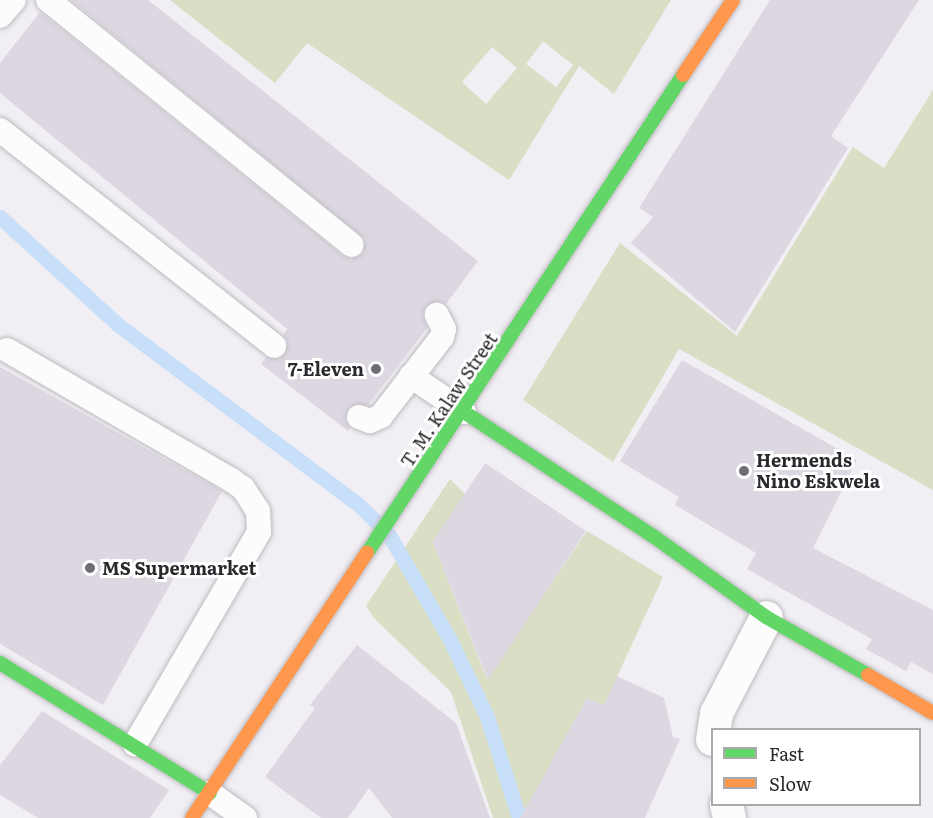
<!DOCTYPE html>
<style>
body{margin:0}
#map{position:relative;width:933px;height:818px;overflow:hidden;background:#f1eef4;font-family:Literata,serif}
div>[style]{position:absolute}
.green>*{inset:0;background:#d9dec5}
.stream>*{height:15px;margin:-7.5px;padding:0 7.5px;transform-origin:7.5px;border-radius:7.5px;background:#c7dff9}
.building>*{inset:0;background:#ddd7e2}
.roads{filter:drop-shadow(0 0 2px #bdbbbf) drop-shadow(0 0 2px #bdbbbf)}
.lane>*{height:24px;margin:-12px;padding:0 12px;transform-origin:12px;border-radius:12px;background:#fdfcfd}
.street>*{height:33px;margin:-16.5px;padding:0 16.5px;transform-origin:16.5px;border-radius:16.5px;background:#fdfcfd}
.fast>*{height:14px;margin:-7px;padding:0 7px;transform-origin:7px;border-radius:7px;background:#63d668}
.slow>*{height:14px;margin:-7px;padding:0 7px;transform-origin:7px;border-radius:7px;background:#ff974d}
.dots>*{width:16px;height:16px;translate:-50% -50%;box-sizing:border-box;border:3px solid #fff;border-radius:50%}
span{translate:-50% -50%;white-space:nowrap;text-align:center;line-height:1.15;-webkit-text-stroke:6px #fff;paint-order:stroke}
.poi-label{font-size:18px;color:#2a292d;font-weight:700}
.right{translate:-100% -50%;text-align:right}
.left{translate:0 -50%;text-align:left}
.street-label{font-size:18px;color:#2a292d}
.legend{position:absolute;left:711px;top:728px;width:210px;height:78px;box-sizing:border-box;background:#fff;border:2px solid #aaa9ab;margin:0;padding:8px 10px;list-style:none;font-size:18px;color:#2a292d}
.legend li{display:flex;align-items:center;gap:12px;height:30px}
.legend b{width:30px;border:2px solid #aaa9ab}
</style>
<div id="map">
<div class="green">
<i style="clip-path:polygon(evenodd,170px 0,671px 0,614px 94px,579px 66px,509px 180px,307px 43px,275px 83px,170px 0,543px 41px,573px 65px,556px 87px,526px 64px,543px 41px,170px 0,492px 47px,517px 68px,486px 104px,462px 82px,492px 47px)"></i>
<i style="clip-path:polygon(933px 90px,933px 490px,679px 349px,613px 462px,523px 400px,620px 243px,737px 336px,853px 147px,884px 168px)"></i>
<i style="clip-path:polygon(450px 479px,465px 494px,433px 542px,487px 679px,587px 531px,663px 577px,604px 705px,587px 698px,530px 801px,535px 818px,493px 818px,451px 692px,375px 619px,366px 606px)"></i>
</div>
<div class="stream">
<i style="left:0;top:217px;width:159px;rotate:42.4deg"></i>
<i style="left:117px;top:324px;width:301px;rotate:36.8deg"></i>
<i style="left:358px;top:504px;width:44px;rotate:45deg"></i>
<i style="left:389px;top:535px;width:121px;rotate:59.8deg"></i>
<i style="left:450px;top:640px;width:85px;rotate:64.3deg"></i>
<i style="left:487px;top:717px;width:106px;rotate:72.4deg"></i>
</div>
<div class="building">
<i style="clip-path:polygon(71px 0,148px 0,478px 261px,446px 304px,437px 301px,425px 307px,423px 315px,427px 328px,368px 405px,349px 407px,345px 419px,350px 428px,348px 431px,261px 364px,266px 357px,279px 359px,285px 354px,287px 341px,283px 335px,287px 329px,0 93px,0 63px,40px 12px,343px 256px,350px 259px,363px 254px,365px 239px)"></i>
<i style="clip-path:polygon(770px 0,919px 0,831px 136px,848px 148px,735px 332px,631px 243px,653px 217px,639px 208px)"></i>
<i style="clip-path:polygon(682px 360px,857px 460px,813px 548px,933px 610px,933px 674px,911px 662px,906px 671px,866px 649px,872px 639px,747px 569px,756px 553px,675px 505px,679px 497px,620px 461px)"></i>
<i style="clip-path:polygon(0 367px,222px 491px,103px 705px,0 644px)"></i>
<i style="clip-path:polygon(485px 463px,586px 531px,488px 680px,433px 542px)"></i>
<i style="clip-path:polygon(357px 645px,456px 723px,490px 818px,392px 818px,369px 788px,348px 818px,321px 818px,265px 777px,315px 708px,310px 705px)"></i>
<i style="clip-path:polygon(617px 676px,664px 698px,673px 737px,680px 739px,645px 818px,520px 818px,587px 698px,604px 705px)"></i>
<i style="clip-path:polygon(42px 711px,169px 790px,150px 818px,38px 818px,0 795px,0 765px)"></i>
</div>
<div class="roads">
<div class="lane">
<i style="left:48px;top:0;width:390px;rotate:38.9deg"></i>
<i style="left:0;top:16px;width:21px;rotate:-49deg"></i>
<i style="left:0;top:130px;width:349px;rotate:38.2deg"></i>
<i style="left:7px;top:350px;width:259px;rotate:30.1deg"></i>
<i style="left:231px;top:480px;width:14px;rotate:34deg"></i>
<i style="left:243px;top:488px;width:27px;rotate:57deg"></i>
<i style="left:258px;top:511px;width:21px;rotate:87deg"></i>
<i style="left:259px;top:532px;width:246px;rotate:120.3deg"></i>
<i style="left:411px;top:376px;width:64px;rotate:34.2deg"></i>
<i style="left:359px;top:417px;width:12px;rotate:20deg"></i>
<i style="left:370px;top:421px;width:12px;rotate:-24deg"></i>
<i style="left:381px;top:416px;width:100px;rotate:-52.3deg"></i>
<i style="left:442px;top:337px;width:8px;rotate:-76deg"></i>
<i style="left:444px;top:329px;width:16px;rotate:-117deg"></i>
<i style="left:210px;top:793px;width:43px;rotate:35.5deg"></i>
</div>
<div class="street">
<i style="left:712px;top:739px;width:26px;rotate:-81deg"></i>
<i style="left:716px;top:713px;width:108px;rotate:-62.5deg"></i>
<i style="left:726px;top:804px;width:14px;rotate:78deg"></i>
</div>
<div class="fast">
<i style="left:464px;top:412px;width:226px;rotate:33.3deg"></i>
<i style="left:653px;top:536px;width:139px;rotate:35.6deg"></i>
<i style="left:766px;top:617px;width:117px;rotate:29.6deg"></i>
<i style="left:367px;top:553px;width:573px;rotate:-56.53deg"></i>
<i style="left:0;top:663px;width:247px;rotate:31.8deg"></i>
</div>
<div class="slow">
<i style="left:683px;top:75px;width:90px;rotate:-56.3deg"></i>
<i style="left:868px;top:675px;width:75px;rotate:30.3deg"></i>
<i style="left:192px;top:818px;width:318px;rotate:-56.6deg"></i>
</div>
</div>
<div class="dots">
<i style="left:376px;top:369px;background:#706e73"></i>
<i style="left:744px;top:471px;background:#706e73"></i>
<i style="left:90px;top:568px;background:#706e73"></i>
</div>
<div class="poi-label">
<span class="right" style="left:364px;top:369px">7-Eleven</span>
<span class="left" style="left:756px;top:471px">Hermends<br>Nino Eskwela</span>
<span class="left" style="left:102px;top:568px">MS Supermarket</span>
</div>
<div class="street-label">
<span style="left:449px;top:400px;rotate:-56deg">T. M. Kalaw Street</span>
</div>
<ul class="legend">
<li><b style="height:8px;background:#63d668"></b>Fast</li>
<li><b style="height:8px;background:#ff974d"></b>Slow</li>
</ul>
</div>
